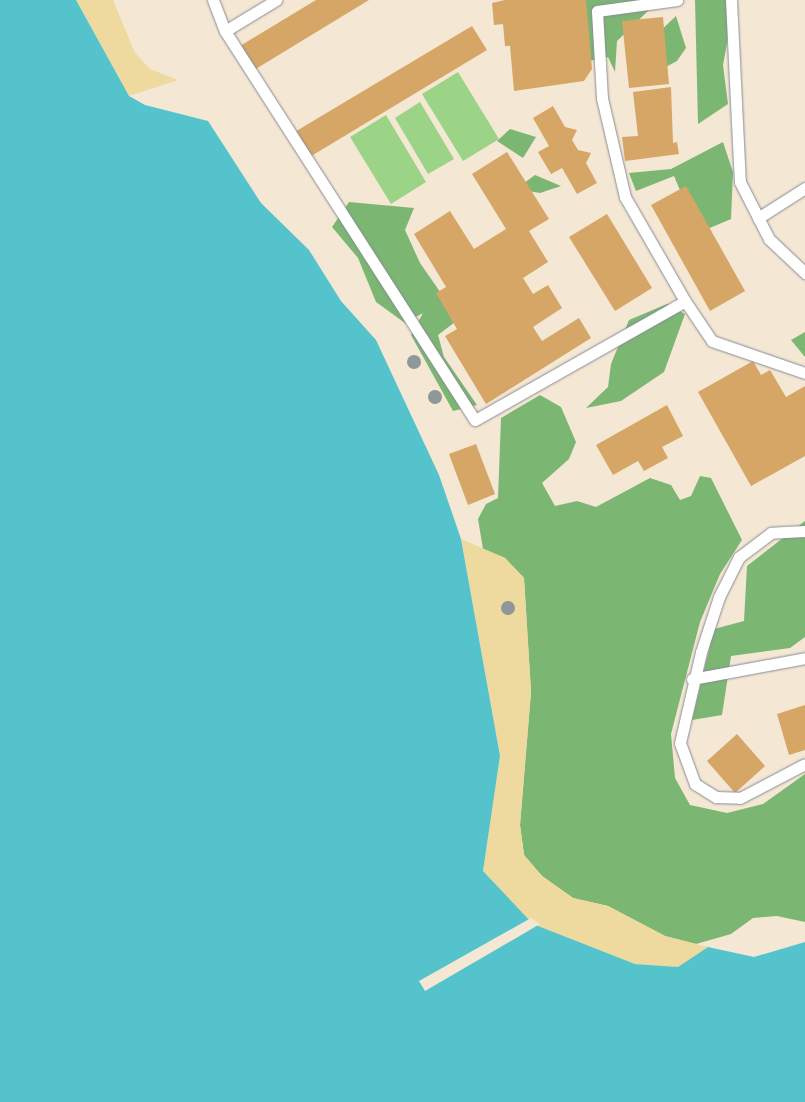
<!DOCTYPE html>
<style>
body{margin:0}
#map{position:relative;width:805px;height:1102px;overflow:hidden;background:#f4e7d3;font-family:"Old Standard TT",serif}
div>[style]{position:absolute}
.green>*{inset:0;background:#9bd486}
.forest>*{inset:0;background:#7cb673}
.sand>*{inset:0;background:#eeda9e}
.water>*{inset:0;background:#55c3cb}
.pier>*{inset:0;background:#f4e7d3}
.building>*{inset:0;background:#d6a667}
.roads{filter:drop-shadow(0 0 1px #888b98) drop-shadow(0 0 1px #888b98)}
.lane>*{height:11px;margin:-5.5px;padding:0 5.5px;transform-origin:5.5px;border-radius:5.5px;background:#fff}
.trees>*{width:14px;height:14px;margin:-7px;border-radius:50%;background:#8e9898}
span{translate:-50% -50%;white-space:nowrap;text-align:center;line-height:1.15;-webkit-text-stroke:5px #f6f6f2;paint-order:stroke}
</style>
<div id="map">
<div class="green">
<i style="clip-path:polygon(458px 72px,499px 139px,463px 161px,422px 94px)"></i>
<i style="clip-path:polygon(420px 102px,454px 159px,428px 174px,395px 118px)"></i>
<i style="clip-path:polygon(386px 115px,426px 182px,391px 204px,350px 137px)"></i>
</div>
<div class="forest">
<i style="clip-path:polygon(573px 0,652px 0,648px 11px,617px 41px,615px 72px,608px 57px,556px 68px)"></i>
<i style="clip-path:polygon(695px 0,735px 0,723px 65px,728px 104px,698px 124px)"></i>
<i style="clip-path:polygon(676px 16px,686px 48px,677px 61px,660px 70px,655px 36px)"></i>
<i style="clip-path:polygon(510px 129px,536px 137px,523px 158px,497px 141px)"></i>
<i style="clip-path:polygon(723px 142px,733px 172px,731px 219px,698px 233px,674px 176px,636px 191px,629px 173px,671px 169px)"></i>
<i style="clip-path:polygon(535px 175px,561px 186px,540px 193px,516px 189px)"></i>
<i style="clip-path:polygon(349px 202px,414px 208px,405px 230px,420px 263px,459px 319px,438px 335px,444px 357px,477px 405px,453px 411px,411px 335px,423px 313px,405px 323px,376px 302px,358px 258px,332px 227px)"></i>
<i style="clip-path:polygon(667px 304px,685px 314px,664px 372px,621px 401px,586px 408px,608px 387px,611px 364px,629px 320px)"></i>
<i style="clip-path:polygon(805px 332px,805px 357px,791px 340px)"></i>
<i style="clip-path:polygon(540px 395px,561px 407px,576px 442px,569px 459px,542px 483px,555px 506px,577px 501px,596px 507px,650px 478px,671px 485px,680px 500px,691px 496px,700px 476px,711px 478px,742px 540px,720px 574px,700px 622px,671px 734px,675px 778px,690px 805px,727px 813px,763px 804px,805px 774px,805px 922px,777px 916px,753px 918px,731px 934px,696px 944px,665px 936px,608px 906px,573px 898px,542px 876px,524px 855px,520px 825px,531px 692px,524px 578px,505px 558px,483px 549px,478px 519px,486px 504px,498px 498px,501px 418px)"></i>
<i style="clip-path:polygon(805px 521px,805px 637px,790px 648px,731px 656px,722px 715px,692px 720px,714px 629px,744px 621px,747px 566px)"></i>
</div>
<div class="sand">
<i style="clip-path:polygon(76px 0,113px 0,135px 53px,150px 69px,178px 80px,129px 96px)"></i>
<i style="clip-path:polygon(461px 539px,505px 558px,524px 578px,531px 692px,520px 825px,524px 855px,542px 876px,573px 898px,608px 906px,665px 936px,708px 947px,678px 967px,635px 964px,533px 924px,483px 871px,500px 756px)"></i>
</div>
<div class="water">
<i style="clip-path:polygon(0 0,76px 0,129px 96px,145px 105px,208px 121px,261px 203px,309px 250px,341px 301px,376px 340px,439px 475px,461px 539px,500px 756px,483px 871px,533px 924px,635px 964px,678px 967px,708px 947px,754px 957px,805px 942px,805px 1102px,0 1102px)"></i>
</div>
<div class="pier">
<i style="clip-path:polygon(531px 918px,540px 924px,425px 991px,419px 981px)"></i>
</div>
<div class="building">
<i style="clip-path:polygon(316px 0,369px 0,254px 70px,240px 46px)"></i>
<i style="clip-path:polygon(505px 0,586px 0,592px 69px,584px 81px,514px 91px,510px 46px,505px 46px,503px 24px,494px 25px,492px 3px)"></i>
<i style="clip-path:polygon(663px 17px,669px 84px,629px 88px,622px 21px)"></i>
<i style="clip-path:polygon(472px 26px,487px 50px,308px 158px,293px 133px)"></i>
<i style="clip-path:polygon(671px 87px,673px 143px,677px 142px,679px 154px,625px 161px,622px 137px,638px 136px,633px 92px)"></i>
<i style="clip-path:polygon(553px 106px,565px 127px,577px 130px,572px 140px,578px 150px,591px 153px,586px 163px,597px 183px,577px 194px,562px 168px,551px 174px,538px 152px,549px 146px,533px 118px)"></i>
<i style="clip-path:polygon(507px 152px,549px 219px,529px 231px,548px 262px,523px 278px,533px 294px,548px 285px,562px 308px,533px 327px,542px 341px,579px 318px,591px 338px,486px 404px,445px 336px,457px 329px,436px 293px,446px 287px,414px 234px,450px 211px,474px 249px,506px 229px,472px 174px)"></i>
<i style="clip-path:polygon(686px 186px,745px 291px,710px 311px,651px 205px)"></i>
<i style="clip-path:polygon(607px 214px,652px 288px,615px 311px,569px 237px)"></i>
<i style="clip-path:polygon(753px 361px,761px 375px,770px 370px,786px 397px,805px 386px,805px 456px,751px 486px,698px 392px)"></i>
<i style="clip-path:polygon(667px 405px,683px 436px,662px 447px,668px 458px,644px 471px,638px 461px,613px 475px,596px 445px)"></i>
<i style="clip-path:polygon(476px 444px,495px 494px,468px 505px,449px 454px)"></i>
<i style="clip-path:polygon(805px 705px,805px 750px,789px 755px,777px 714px)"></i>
<i style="clip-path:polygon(737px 734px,765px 766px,735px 793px,707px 761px)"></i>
</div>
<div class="roads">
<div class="lane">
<i style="left:213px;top:0;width:33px;rotate:69deg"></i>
<i style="left:225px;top:31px;width:462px;rotate:57.3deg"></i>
<i style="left:475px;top:420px;width:241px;rotate:-29.5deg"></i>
<i style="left:685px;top:301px;width:120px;rotate:-120deg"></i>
<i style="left:625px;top:197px;width:102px;rotate:-103.1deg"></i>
<i style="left:602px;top:98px;width:87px;rotate:-93.3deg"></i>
<i style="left:597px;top:11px;width:81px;rotate:-7.8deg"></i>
<i style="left:731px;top:0;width:182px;rotate:87.2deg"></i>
<i style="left:740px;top:182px;width:64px;rotate:63deg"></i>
<i style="left:769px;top:239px;width:50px;rotate:43.4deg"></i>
<i style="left:225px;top:31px;width:60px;rotate:-31.3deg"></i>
<i style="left:758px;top:218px;width:56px;rotate:-32.6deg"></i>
<i style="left:685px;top:301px;width:48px;rotate:56deg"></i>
<i style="left:712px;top:341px;width:98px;rotate:19deg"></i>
<i style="left:805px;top:531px;width:34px;rotate:177deg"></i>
<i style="left:771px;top:533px;width:40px;rotate:143deg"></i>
<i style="left:739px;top:557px;width:45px;rotate:116.6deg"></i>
<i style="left:719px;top:597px;width:58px;rotate:108.1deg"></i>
<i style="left:701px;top:652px;width:93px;rotate:103deg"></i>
<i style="left:680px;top:743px;width:44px;rotate:69.9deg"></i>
<i style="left:695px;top:784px;width:25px;rotate:32deg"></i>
<i style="left:716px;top:797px;width:24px;rotate:2deg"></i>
<i style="left:740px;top:798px;width:73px;rotate:-27.6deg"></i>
<i style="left:692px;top:679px;width:115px;rotate:-10.5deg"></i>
</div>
</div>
<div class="trees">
<i style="left:414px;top:362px"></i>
<i style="left:435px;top:397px"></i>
<i style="left:508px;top:608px"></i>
</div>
</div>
